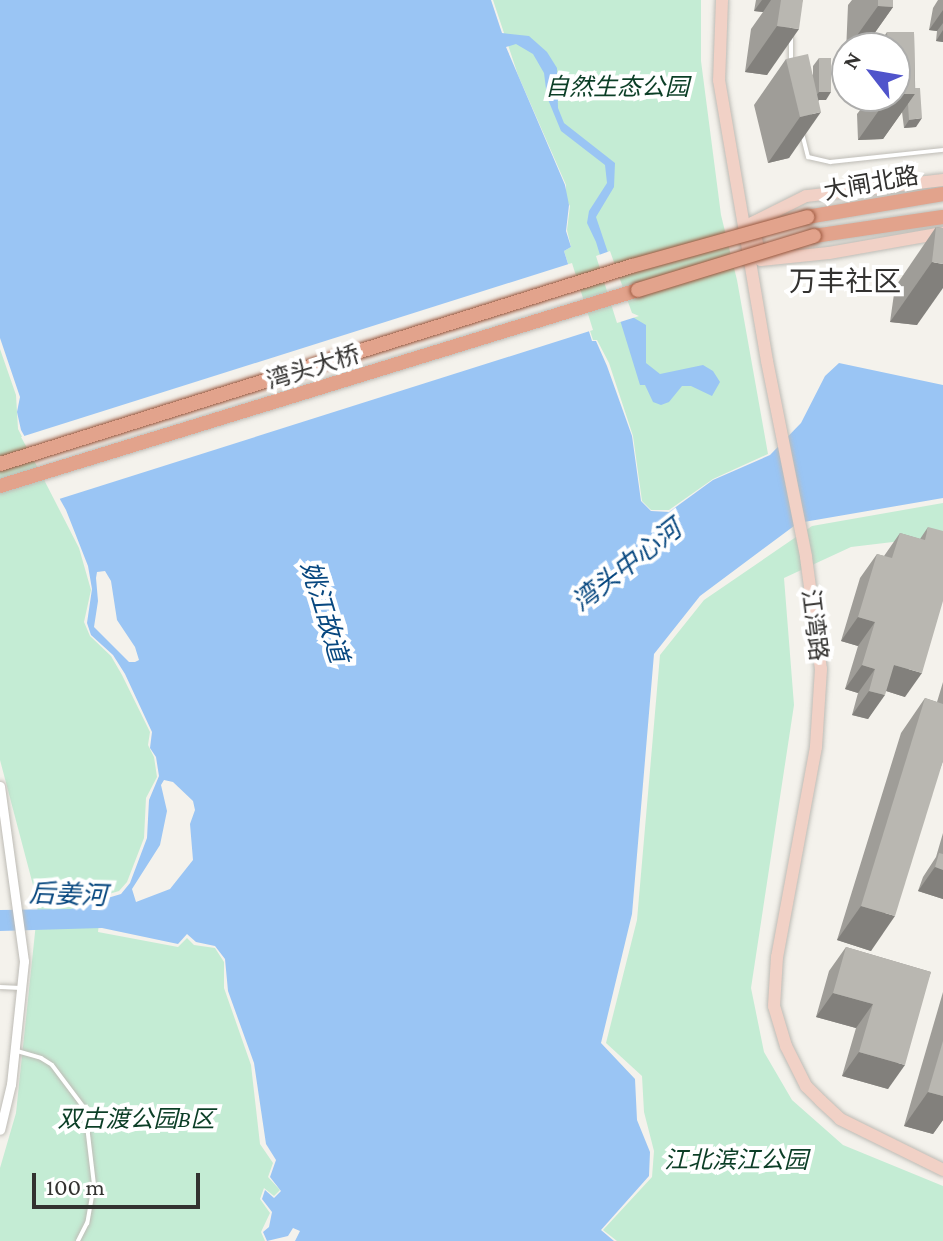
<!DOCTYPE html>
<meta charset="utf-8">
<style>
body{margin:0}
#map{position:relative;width:943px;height:1241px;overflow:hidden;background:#f4f2ec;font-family:"Crimson Pro","Noto Sans SC",serif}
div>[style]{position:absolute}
.green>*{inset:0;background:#c4ecd4}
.water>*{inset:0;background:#9ac5f4}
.pier>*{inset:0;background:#f4f2ec}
.roads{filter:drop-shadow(0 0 2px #bdbbb5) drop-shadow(0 0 2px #bdbbb5)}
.lane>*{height:4px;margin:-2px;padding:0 2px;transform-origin:2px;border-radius:2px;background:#fff}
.street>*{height:9px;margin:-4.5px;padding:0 4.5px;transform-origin:4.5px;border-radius:4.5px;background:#fff}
.secondary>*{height:12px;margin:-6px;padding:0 6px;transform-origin:6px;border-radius:6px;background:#f1d1c6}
.primary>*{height:14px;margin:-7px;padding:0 7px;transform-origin:7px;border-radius:7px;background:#e2a38c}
.bridges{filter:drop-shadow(0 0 2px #98543a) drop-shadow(0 0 2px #98543a)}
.primary-bridge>*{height:14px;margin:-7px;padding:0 7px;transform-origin:7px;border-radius:7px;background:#e2a38c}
.wall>*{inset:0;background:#9f9d98}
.shaded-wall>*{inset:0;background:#82807c}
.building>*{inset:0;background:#b9b7b1}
span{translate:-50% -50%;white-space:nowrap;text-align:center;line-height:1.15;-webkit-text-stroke:8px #fff;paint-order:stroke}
.park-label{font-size:24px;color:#0b3e26;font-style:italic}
.street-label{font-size:24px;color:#333230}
.water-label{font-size:26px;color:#07477f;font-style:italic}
.quarter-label{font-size:28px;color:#333230}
.north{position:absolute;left:831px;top:32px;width:80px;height:80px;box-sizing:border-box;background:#fff;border:2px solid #adadac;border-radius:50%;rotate:301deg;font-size:22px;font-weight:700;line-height:32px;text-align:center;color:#333230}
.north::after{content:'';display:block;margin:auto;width:28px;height:36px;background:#5054cb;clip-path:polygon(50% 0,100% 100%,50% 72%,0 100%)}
.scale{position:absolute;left:32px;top:1173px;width:168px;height:36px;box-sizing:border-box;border:4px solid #333230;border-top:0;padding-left:10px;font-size:24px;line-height:28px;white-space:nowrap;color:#333230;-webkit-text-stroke:6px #fff;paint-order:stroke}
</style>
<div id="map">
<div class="green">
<i style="clip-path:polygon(493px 0,701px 0,701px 61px,721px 215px,737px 280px,768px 454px,713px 479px,669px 510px,651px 510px,642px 501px,633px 436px,609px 363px,597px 340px,593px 340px,564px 251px,571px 247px,567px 230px,570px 206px,566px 199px,566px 185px,518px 75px)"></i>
<i style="clip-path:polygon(0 349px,16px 395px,18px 429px,79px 548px,91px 590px,84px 622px,90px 636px,111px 656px,122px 675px,150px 732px,148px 745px,154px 757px,157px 777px,146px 798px,144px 838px,127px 882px,119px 891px,102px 896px,98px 932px,178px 947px,187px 938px,194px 945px,215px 948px,224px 962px,224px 988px,251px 1065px,260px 1144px,273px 1163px,268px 1177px,280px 1190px,274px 1196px,264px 1188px,260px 1199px,270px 1213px,261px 1232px,265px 1241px,0 1241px,0 1168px,16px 1113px,38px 904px,0 760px)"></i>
<i style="clip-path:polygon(943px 503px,943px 536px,851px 547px,784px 578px,794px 705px,751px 988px,764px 1052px,792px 1100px,843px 1145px,943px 1186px,943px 1241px,617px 1241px,603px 1230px,652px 1177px,654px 1151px,644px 1112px,642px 1076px,606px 1043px,637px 920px,660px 655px,704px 600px,812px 526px)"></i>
</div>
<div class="water">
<i style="clip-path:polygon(evenodd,0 0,491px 0,502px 33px,529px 36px,547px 52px,557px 68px,558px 108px,564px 123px,615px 163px,614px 187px,596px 217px,629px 315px,646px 325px,646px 363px,660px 374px,703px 365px,713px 371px,720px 382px,712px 396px,691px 386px,682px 386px,669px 402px,661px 405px,653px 402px,645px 385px,640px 385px,596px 242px,587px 223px,589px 211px,607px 183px,605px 165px,561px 131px,547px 97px,544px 73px,533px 54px,516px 44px,506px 47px,565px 185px,569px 205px,566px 231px,571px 247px,564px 251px,592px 341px,596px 341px,607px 366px,632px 436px,641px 501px,651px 511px,669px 512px,713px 480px,770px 455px,801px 423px,825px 376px,839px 363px,943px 385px,943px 498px,798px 523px,700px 596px,654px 654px,632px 914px,601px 1043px,635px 1079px,637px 1120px,650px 1152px,649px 1176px,601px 1230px,614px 1241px,295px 1241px,300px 1231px,293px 1228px,288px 1236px,267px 1241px,263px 1232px,269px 1227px,272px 1212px,262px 1199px,265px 1190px,274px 1198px,281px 1191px,270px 1177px,276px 1160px,266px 1144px,254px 1063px,228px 991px,225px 959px,215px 946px,196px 942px,187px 934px,178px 944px,102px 928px,0 931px,0 910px,71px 909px,121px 894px,130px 883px,147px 838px,149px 800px,159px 776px,156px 757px,150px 748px,152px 732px,125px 674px,113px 655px,91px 635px,87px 623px,92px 589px,88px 566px,66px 510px,21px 430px,17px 412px,20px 397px,0 338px,0 0,105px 571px,111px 581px,117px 620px,135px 647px,139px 660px,135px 662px,129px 662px,94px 627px,98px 601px,96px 578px,97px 572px,105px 571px,0 0,164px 780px,173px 782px,193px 801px,195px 810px,190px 824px,193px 860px,170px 889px,136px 902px,132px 889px,160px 845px,167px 811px,161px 785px,164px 780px)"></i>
</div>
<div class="pier">
<i style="clip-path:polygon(610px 251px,632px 313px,639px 316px,617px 323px,596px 256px)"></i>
<i style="clip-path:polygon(572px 263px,593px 330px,56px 500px,21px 437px)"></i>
</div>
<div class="roads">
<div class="lane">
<i style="left:791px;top:38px;width:23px;rotate:90deg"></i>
<i style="left:802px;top:133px;width:25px;rotate:76deg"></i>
<i style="left:808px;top:157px;width:23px;rotate:13deg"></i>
<i style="left:830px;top:162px;width:114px;rotate:-6.1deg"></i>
<i style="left:0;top:987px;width:21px;rotate:3deg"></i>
<i style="left:17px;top:1051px;width:25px;rotate:16deg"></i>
<i style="left:41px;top:1058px;width:13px;rotate:32deg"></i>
<i style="left:52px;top:1065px;width:55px;rotate:53.1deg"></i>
<i style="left:85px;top:1109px;width:77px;rotate:83.2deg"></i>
<i style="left:94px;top:1185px;width:39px;rotate:100deg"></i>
<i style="left:87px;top:1223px;width:20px;rotate:117deg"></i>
</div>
<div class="street">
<i style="left:0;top:786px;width:177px;rotate:82.2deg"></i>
<i style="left:24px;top:961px;width:124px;rotate:96deg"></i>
<i style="left:11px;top:1084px;width:47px;rotate:103.4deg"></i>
</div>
<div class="secondary">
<i style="left:722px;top:0;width:80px;rotate:92.1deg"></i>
<i style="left:719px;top:80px;width:285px;rotate:80.3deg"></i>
<i style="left:767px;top:361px;width:200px;rotate:78.7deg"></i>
<i style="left:806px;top:557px;width:113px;rotate:82.4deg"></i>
<i style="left:821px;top:669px;width:78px;rotate:93.7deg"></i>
<i style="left:816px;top:747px;width:214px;rotate:100.5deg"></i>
<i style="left:777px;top:957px;width:49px;rotate:93.5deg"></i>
<i style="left:774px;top:1006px;width:42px;rotate:73.3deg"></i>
<i style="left:786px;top:1046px;width:45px;rotate:63.4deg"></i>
<i style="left:806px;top:1086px;width:21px;rotate:45deg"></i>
<i style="left:821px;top:1101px;width:26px;rotate:43deg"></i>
<i style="left:840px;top:1119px;width:115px;rotate:26.3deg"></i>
<i style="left:943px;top:180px;width:138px;rotate:173.3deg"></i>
<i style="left:806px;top:196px;width:60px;rotate:153.4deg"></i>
<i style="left:752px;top:223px;width:38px;rotate:76deg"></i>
<i style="left:761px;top:260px;width:68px;rotate:-5.9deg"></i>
<i style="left:829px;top:253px;width:116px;rotate:-10deg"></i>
</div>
<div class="primary">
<i style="left:807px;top:217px;width:138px;rotate:-9.6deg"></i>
<i style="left:814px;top:236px;width:130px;rotate:-8.4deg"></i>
<i style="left:0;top:486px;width:667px;rotate:-17.08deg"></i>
</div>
</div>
<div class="bridges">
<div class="primary-bridge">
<i style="left:638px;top:290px;width:184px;rotate:-17.1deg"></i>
<i style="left:0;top:464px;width:662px;rotate:-17.4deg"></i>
<i style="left:632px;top:266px;width:182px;rotate:-15.6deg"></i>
</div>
</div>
<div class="wall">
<i style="clip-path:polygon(756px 0,803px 0,767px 75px,745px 72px,751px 29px,763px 12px,754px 11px)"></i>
<i style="clip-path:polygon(852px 0,893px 0,893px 7px,864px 48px,847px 48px,847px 52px,846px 52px,848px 5px)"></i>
<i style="clip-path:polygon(938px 0,943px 0,943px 42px,936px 41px,937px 31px,929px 30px,933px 8px)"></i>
<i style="clip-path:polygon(887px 32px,914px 32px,916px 127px,904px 128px,902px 112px,883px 139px,858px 140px,857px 114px,865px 104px,856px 104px,856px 96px,895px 96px,895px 48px,876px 48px)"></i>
<i style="clip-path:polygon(819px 58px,826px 100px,819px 100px,789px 158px,768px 163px,754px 105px,786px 59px,813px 75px,813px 66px)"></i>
<i style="clip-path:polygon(936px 227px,943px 228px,917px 325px,890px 322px,895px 287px)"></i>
<i style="clip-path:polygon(928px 527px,905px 697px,886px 691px,868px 719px,852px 715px,858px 693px,845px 689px,858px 646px,841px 641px,860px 578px,877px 554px,884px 556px,900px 533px,920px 539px)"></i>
<i style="clip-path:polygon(943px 682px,943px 761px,871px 951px,837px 940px,901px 733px,925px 698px,937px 702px)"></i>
<i style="clip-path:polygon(943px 833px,943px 899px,918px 891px,923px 877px,936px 857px)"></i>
<i style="clip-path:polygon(846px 947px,931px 972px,888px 1089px,842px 1076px,856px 1028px,816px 1017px,829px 971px)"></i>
<i style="clip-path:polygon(943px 992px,943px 1120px,933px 1134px,904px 1126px)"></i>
</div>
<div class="shaded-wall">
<i style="clip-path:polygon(762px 0,771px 0,763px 12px,754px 11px)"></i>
<i style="clip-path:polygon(878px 6px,893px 7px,864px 48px,848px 48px)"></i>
<i style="clip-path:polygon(943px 10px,943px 23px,937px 31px,929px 30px)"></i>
<i style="clip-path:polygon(777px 26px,799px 29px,767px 75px,745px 72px)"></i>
<i style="clip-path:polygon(943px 30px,943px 42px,936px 41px)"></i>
<i style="clip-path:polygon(819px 92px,831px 92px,826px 100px,813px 100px)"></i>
<i style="clip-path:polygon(895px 94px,915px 94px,883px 139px,858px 140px,889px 96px,895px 96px)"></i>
<i style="clip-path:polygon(861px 96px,870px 96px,865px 104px,856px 104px)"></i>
<i style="clip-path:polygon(821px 112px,789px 158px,768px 163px,800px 117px)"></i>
<i style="clip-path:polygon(922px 118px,916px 127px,904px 128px,909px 120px)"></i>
<i style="clip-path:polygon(932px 262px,943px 264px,943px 288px,917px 325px,890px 322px)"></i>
<i style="clip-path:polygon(858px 617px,875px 622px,858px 646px,841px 641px)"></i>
<i style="clip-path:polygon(862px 665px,875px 669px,858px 693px,845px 689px)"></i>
<i style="clip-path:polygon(894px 665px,922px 673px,905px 697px,877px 688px)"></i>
<i style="clip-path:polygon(869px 691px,885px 695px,868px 719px,852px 715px)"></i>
<i style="clip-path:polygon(943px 860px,943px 899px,918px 891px,935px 867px)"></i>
<i style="clip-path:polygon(861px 906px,895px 916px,871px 951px,837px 940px)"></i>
<i style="clip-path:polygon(833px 993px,873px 1004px,856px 1028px,816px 1017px)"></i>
<i style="clip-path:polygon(859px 1052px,905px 1065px,888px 1089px,842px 1076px)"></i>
<i style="clip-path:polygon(928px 1092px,943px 1096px,943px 1120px,933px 1134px,904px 1126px)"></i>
</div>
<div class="building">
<i style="clip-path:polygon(781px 0,803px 0,799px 29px,777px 26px)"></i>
<i style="clip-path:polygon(878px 0,893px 0,893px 7px,878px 6px)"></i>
<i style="clip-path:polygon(887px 32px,914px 32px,915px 94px,895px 94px,895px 68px,899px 68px,899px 58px,895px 58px,895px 48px,888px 48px)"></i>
<i style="clip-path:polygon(808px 54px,821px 112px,800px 117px,786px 59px)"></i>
<i style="clip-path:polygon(819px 58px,831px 58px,831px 92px,819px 92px)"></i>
<i style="clip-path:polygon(915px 88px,920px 88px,922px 118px,909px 120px,908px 104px,915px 94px)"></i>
<i style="clip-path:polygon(936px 227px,943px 228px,943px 264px,932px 262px)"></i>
<i style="clip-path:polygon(928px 527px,943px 531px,943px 601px,922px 673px,894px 665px,885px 695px,869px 691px,875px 669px,862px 665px,875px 622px,858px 617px,877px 554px,892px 558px,900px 533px,925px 540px)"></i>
<i style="clip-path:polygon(925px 698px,943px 704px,943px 761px,895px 916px,861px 906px)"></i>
<i style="clip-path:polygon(939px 853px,943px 854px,943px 870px,935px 867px)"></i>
<i style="clip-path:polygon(846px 947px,931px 972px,905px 1065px,859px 1052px,873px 1004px,833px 993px)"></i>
<i style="clip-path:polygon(943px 1041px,943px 1096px,928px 1092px)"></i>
</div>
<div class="park-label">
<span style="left:617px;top:87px">自然生态公园</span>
<span style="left:136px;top:1119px">双古渡公园B区</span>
<span style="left:736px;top:1160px">江北滨江公园</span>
</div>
<div class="street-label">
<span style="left:871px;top:183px;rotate:-10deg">大闸北路</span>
<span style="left:313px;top:367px;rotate:-17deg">湾头大桥</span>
<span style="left:815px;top:625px;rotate:83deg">江湾路</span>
</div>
<div class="water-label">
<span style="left:627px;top:566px;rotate:-38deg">湾头中心河</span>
<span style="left:324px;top:612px;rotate:73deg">姚江故道</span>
<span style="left:68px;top:895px;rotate:2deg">后姜河</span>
</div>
<div class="quarter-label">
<span style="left:845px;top:282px">万丰社区</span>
</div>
<div class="north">N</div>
<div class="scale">100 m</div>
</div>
